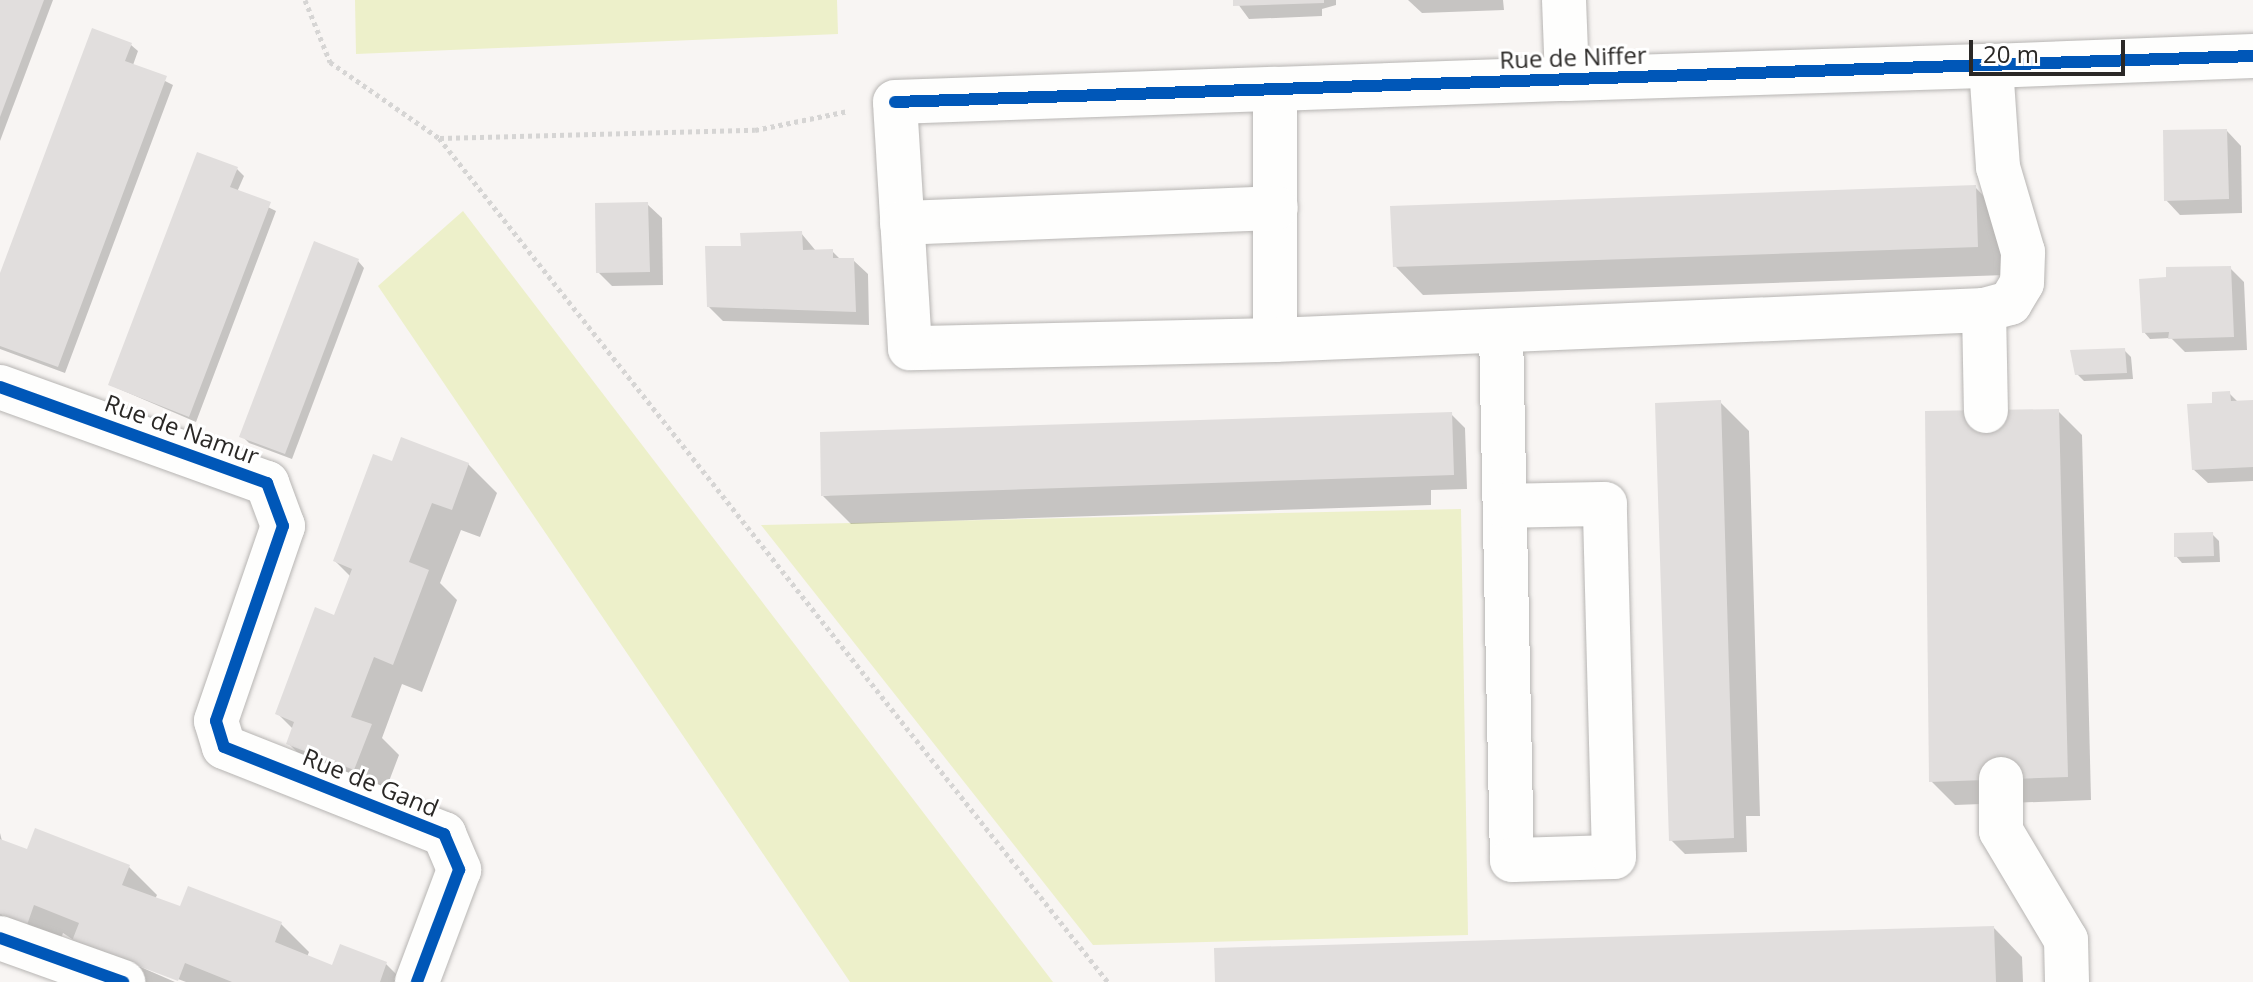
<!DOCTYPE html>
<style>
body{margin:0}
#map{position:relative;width:2253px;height:982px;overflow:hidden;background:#f8f5f3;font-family:"Open Sans",sans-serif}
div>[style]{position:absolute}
.green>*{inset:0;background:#edf0ca}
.shadow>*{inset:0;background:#0003}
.building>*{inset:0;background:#e1dedd}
.path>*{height:5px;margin-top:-2.5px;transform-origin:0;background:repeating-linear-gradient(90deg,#d6d5d4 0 4px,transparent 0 8px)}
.roads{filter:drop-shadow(0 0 2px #b7b5b3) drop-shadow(0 0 2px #b7b5b3)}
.minor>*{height:44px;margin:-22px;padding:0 22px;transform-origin:22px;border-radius:22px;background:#fefefd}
.cycleway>*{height:12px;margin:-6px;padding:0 6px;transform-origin:6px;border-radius:6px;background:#0057b8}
span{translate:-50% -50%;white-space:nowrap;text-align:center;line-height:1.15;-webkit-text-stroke:6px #fff;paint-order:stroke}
.street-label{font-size:24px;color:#2a2826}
.scale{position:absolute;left:1969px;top:40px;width:156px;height:36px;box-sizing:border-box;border:4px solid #2a2826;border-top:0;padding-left:10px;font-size:24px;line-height:28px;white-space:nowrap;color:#2a2826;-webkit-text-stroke:6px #fff;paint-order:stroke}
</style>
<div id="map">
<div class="green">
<i style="clip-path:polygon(355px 0,837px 0,838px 34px,356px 54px)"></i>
<i style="clip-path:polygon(463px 211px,1053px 982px,850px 982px,378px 286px)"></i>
<i style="clip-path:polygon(1461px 509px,1468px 935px,1093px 945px,761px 525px)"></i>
</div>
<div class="shadow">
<i style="clip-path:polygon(0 0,53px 0,0 141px)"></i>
<i style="clip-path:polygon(1235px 0,1336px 0,1336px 5px,1322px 9px,1322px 16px,1249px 19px)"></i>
<i style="clip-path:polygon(1408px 0,1503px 0,1504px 10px,1422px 13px)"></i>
<i style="clip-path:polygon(131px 45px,138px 51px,133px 65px,173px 85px,65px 373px,0 349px,0 279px)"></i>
<i style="clip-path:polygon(2227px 131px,2241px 146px,2242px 213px,2180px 215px,2166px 200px)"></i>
<i style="clip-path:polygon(237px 169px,244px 176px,237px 192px,276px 211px,196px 422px,110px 385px)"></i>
<i style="clip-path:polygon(1975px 187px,2003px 216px,2006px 275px,1423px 295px,1395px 266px)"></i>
<i style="clip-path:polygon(647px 204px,662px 218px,663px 285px,612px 286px,598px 272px)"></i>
<i style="clip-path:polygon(801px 233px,816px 251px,832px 251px,841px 260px,853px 260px,868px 274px,869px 325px,723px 321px,709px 307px,743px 248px)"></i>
<i style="clip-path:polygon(358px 261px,364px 268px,292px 459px,249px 443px,242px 436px)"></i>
<i style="clip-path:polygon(2230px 268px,2244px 282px,2247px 350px,2185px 352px,2171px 338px,2150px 339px,2144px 332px)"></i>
<i style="clip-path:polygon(2124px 350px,2131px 357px,2133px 379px,2084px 381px,2077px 374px)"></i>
<i style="clip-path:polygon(2229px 393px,2239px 403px,2253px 402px,2253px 481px,2208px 483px,2193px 469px,2214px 405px)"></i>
<i style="clip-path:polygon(1720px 402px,1749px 431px,1760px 816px,1746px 816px,1747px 852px,1685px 854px,1671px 840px)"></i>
<i style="clip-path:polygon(2058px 411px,2082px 435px,2091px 800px,1955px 805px,1931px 781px)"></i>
<i style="clip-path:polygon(1451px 414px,1465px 428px,1467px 489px,1431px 490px,1431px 505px,851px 524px,823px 496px)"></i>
<i style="clip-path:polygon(394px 463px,468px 464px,497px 493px,480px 537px,461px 530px,440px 583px,457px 600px,422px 692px,402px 684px,382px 738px,399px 755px,383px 797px,317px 772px,288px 743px,293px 729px,277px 713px,336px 617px,351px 577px,335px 561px)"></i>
<i style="clip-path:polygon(2212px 534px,2219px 541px,2220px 562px,2182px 563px,2176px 556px)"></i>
<i style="clip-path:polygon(0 833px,2px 841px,29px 852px,128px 866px,157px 895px,155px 899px,181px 909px,281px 924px,309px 952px,307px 957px,333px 967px,386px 964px,404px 982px,186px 982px,106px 952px,175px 982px,137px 982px,63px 933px,56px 952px,0 930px)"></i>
<i style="clip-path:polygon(1994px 928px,2022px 957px,2023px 982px,1217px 982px)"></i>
</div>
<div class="building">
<i style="clip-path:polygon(0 0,44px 0,0 117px)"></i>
<i style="clip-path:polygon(1233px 0,1324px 0,1324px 3px,1233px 6px)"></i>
<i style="clip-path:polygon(92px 28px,132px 43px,125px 61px,167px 76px,58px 367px,0 346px,0 273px)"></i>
<i style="clip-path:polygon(2227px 129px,2229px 199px,2164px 201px,2163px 130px)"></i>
<i style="clip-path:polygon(197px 152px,238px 167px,230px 187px,271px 202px,189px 417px,108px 385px)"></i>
<i style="clip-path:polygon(1976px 185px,1978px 247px,1393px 267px,1390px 206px)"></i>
<i style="clip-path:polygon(648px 202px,650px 272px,596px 273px,595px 203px)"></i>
<i style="clip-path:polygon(802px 231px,803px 250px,833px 249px,833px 258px,854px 258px,856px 312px,707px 307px,705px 246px,741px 246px,740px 233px)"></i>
<i style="clip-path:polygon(314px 241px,359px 259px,285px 454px,239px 437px)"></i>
<i style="clip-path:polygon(2231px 266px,2234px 337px,2168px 339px,2169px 332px,2142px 333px,2139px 279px,2166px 277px,2166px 267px)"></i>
<i style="clip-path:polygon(2125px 348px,2127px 373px,2075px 375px,2070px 350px)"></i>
<i style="clip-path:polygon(2230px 391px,2231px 401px,2253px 400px,2253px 467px,2192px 470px,2187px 404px,2212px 403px,2212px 392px)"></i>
<i style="clip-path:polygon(1721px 400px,1734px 838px,1669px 841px,1655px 403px)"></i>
<i style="clip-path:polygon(2059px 409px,2068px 777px,1929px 782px,1925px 411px)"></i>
<i style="clip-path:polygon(1452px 412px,1454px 475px,821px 496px,820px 432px)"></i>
<i style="clip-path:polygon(401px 437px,469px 463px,452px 510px,432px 503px,409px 562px,429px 570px,393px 665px,374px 657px,351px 717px,372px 724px,354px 770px,286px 744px,294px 722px,275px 714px,315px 607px,334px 615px,352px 569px,333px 561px,373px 454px,392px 461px)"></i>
<i style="clip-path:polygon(2213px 532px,2214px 556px,2174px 557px,2174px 533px)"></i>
<i style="clip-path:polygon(35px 828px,130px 865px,122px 885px,180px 906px,188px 886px,282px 922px,275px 942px,332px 965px,340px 944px,387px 962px,380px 982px,232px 982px,185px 963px,178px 981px,72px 941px,79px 923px,34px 905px,27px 925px,0 914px,0 839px,27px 849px)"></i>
<i style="clip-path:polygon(1994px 926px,1996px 982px,1215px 982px,1214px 948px)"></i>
</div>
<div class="path">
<i style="left:305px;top:0;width:67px;rotate:68deg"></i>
<i style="left:330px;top:62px;width:133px;rotate:34.9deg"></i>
<i style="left:439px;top:138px;width:1077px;rotate:51.6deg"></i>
<i style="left:440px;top:138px;width:315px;rotate:-1.5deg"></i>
<i style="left:755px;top:130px;width:95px;rotate:-11.5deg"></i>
</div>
<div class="roads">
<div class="minor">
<i style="left:1564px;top:0;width:79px;rotate:87.8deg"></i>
<i style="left:1275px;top:89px;width:251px;rotate:90deg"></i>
<i style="left:1275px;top:340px;width:365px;rotate:178.7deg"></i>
<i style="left:910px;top:348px;width:246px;rotate:-93.5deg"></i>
<i style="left:895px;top:102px;width:380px;rotate:-2deg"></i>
<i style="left:1275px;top:89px;width:292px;rotate:-2deg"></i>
<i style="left:1567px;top:79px;width:424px;rotate:-1.8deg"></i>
<i style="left:1991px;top:66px;width:262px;rotate:-2.2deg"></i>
<i style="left:902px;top:223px;width:374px;rotate:-2.3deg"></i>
<i style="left:1984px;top:310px;width:101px;rotate:88.9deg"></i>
<i style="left:1501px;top:332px;width:528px;rotate:88.81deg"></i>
<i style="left:1512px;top:860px;width:102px;rotate:-1.7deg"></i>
<i style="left:1614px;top:857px;width:353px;rotate:-91.5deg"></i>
<i style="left:1605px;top:504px;width:100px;rotate:178.9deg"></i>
<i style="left:1275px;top:340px;width:710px;rotate:-2.42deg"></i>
<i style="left:1984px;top:310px;width:27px;rotate:-15deg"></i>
<i style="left:2010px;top:303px;width:23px;rotate:-59deg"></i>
<i style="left:2022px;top:283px;width:31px;rotate:-88deg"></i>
<i style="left:2023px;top:252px;width:89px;rotate:-106.4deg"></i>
<i style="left:1998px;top:167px;width:101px;rotate:-94deg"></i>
<i style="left:0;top:387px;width:284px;rotate:19.8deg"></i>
<i style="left:267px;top:483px;width:46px;rotate:69.6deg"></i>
<i style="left:283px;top:526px;width:206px;rotate:109deg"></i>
<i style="left:216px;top:721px;width:27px;rotate:73deg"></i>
<i style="left:224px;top:747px;width:237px;rotate:21.6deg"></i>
<i style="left:444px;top:834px;width:39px;rotate:67deg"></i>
<i style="left:459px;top:870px;width:120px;rotate:110.6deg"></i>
<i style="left:2001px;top:779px;width:52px;rotate:90deg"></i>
<i style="left:2001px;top:831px;width:127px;rotate:59.2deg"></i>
<i style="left:2066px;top:940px;width:42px;rotate:88.6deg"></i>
<i style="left:0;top:938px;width:131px;rotate:19.7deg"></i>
</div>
</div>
<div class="cycleway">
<i style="left:895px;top:102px;width:1359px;rotate:-1.94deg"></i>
<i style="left:0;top:387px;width:284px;rotate:19.8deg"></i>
<i style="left:267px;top:483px;width:46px;rotate:69.6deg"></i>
<i style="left:283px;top:526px;width:206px;rotate:109deg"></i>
<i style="left:216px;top:721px;width:27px;rotate:73deg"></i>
<i style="left:224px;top:747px;width:237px;rotate:21.6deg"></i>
<i style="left:444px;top:834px;width:39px;rotate:67deg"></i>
<i style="left:459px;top:870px;width:120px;rotate:110.6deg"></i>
<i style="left:0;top:938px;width:131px;rotate:19.7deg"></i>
</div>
<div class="street-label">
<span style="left:1573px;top:57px;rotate:-2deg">Rue de Niffer</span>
<span style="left:182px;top:429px;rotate:20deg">Rue de Namur</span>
<span style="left:371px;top:782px;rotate:22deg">Rue de Gand</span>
</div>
<div class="scale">20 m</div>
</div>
